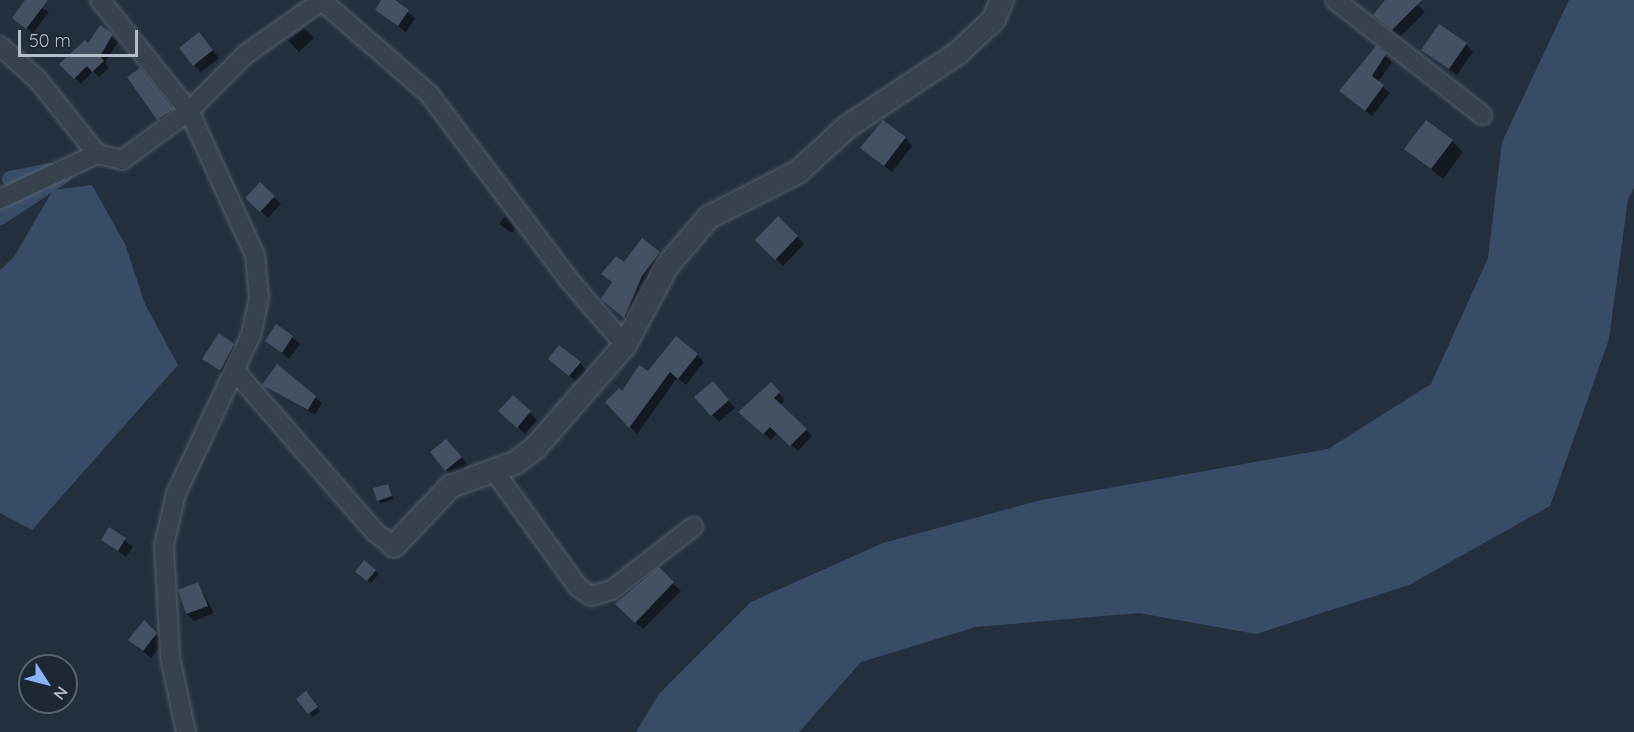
<!DOCTYPE html>
<style>
body{margin:0}
#map{position:relative;width:1634px;height:732px;overflow:hidden;background:#242f3e;font-family:Quicksand,sans-serif}
div>[style]{position:absolute}
.water>*{inset:0;background:#394c67}
.shadow>*{inset:0;background:#0007}
.canal>*{height:16px;margin:-8px;padding:0 8px;transform-origin:8px;border-radius:8px;background:#394c67}
.building>*{inset:0;background:#455162}
.roads{filter:drop-shadow(0 0 2px #565f6c) drop-shadow(0 0 2px #565f6c)}
.minor>*{height:18px;margin:-9px;padding:0 9px;transform-origin:9px;border-radius:9px;background:#38414e}
.tertiary>*{height:22px;margin:-11px;padding:0 11px;transform-origin:11px;border-radius:11px;background:#38414e}
span{translate:-50% -50%;white-space:nowrap;text-align:center;line-height:1.15;-webkit-text-stroke:5px #1d2633;paint-order:stroke}
.north{position:absolute;left:18px;top:654px;width:60px;height:60px;box-sizing:border-box;background:#1d2633;border:2px solid #59626f;border-radius:50%;rotate:126deg;font-size:16px;font-weight:700;line-height:24px;text-align:center;color:#b4bcc9}
.north::after{content:'';display:block;margin:auto;width:21px;height:27px;background:#8ab4f8;clip-path:polygon(50% 0,100% 100%,50% 72%,0 100%)}
.scale{position:absolute;left:18px;top:30px;width:120px;height:27px;box-sizing:border-box;border:3px solid #b4bcc9;border-top:0;padding-left:8px;font-size:18px;line-height:21px;white-space:nowrap;color:#b4bcc9;-webkit-text-stroke:4px #1d2633;paint-order:stroke}
</style>
<div id="map">
<div class="water">
<i style="clip-path:polygon(1569px 0,1634px 0,1634px 188px,1628px 199px,1609px 339px,1550px 506px,1409px 585px,1256px 634px,1139px 613px,976px 627px,861px 662px,799px 732px,636px 732px,659px 694px,751px 602px,883px 543px,1041px 500px,1328px 449px,1431px 384px,1488px 258px,1502px 142px)"></i>
<i style="clip-path:polygon(92px 185px,125px 244px,145px 304px,178px 365px,32px 530px,0 513px,0 270px,14px 257px,53px 190px)"></i>
</div>
<div class="shadow">
<i style="clip-path:polygon(27px 0,49px 12px,33px 33px,20px 23px)"></i>
<i style="clip-path:polygon(383px 0,392px 0,415px 18px,406px 32px,376px 10px)"></i>
<i style="clip-path:polygon(1387px 0,1412px 0,1425px 12px,1400px 37px,1375px 15px)"></i>
<i style="clip-path:polygon(100px 27px,118px 42px,105px 63px,109px 68px,99px 77px,93px 71px,81px 84px,62px 65px,89px 45px)"></i>
<i style="clip-path:polygon(304px 28px,314px 38px,299px 52px,288px 40px)"></i>
<i style="clip-path:polygon(206px 41px,219px 58px,201px 72px,194px 65px)"></i>
<i style="clip-path:polygon(1466px 44px,1473px 52px,1457px 75px,1423px 50px)"></i>
<i style="clip-path:polygon(1376px 48px,1392px 62px,1378px 82px,1390px 93px,1372px 116px,1347px 97px)"></i>
<i style="clip-path:polygon(140px 70px,183px 121px,169px 131px,129px 77px)"></i>
<i style="clip-path:polygon(905px 138px,912px 146px,892px 172px,862px 148px)"></i>
<i style="clip-path:polygon(1452px 141px,1463px 152px,1443px 179px,1406px 149px)"></i>
<i style="clip-path:polygon(260px 184px,281px 204px,268px 218px,247px 198px)"></i>
<i style="clip-path:polygon(505px 216px,515px 228px,512px 233px,499px 224px)"></i>
<i style="clip-path:polygon(778px 218px,804px 244px,783px 266px,757px 240px)"></i>
<i style="clip-path:polygon(643px 240px,667px 260px,632px 324px,602px 299px,613px 283px,603px 274px,624px 264px)"></i>
<i style="clip-path:polygon(277px 326px,300px 344px,289px 359px,267px 341px)"></i>
<i style="clip-path:polygon(234px 345px,241px 352px,227px 377px,203px 359px)"></i>
<i style="clip-path:polygon(697px 355px,704px 362px,686px 385px,677px 378px,637px 434px,607px 402px,649px 372px)"></i>
<i style="clip-path:polygon(550px 359px,580px 363px,587px 371px,577px 382px)"></i>
<i style="clip-path:polygon(277px 366px,322px 403px,315px 415px,264px 385px)"></i>
<i style="clip-path:polygon(771px 384px,785px 400px,780px 405px,812px 436px,798px 451px,778px 432px,771px 440px,747px 418px)"></i>
<i style="clip-path:polygon(720px 390px,735px 408px,719px 422px,712px 415px)"></i>
<i style="clip-path:polygon(513px 397px,537px 420px,525px 434px,508px 418px)"></i>
<i style="clip-path:polygon(454px 448px,468px 465px,454px 477px,446px 470px)"></i>
<i style="clip-path:polygon(387px 485px,394px 499px,381px 503px,378px 500px)"></i>
<i style="clip-path:polygon(110px 529px,133px 547px,126px 557px,103px 540px)"></i>
<i style="clip-path:polygon(364px 562px,379px 574px,371px 583px,360px 575px)"></i>
<i style="clip-path:polygon(659px 570px,681px 591px,643px 629px,617px 604px)"></i>
<i style="clip-path:polygon(198px 584px,214px 613px,194px 621px,187px 614px)"></i>
<i style="clip-path:polygon(144px 622px,164px 642px,151px 658px,137px 647px)"></i>
<i style="clip-path:polygon(309px 696px,320px 711px,313px 717px,298px 699px)"></i>
</div>
<div class="canal">
<i style="left:10px;top:179px;width:41px;rotate:-11.3deg"></i>
<i style="left:0;top:217px;width:77px;rotate:-33.3deg"></i>
</div>
<div class="building">
<i style="clip-path:polygon(25px 0,48px 0,26px 29px,12px 18px)"></i>
<i style="clip-path:polygon(381px 0,395px 0,409px 10px,398px 26px,375px 10px)"></i>
<i style="clip-path:polygon(1385px 0,1422px 0,1392px 30px,1373px 15px)"></i>
<i style="clip-path:polygon(1439px 24px,1467px 43px,1449px 69px,1421px 50px)"></i>
<i style="clip-path:polygon(100px 25px,113px 34px,100px 56px,104px 61px,92px 72px,87px 66px,74px 79px,59px 64px,85px 40px,88px 43px)"></i>
<i style="clip-path:polygon(199px 32px,213px 50px,193px 66px,179px 48px)"></i>
<i style="clip-path:polygon(1376px 46px,1386px 54px,1372px 76px,1384px 85px,1365px 111px,1339px 91px)"></i>
<i style="clip-path:polygon(140px 68px,173px 109px,157px 120px,127px 77px)"></i>
<i style="clip-path:polygon(883px 120px,906px 137px,884px 166px,860px 148px)"></i>
<i style="clip-path:polygon(1426px 120px,1453px 140px,1431px 169px,1404px 149px)"></i>
<i style="clip-path:polygon(260px 182px,275px 196px,260px 212px,245px 198px)"></i>
<i style="clip-path:polygon(778px 216px,798px 236px,775px 260px,755px 240px)"></i>
<i style="clip-path:polygon(642px 238px,660px 252px,642px 276px,624px 318px,601px 299px,612px 282px,601px 274px,616px 256px,624px 262px)"></i>
<i style="clip-path:polygon(276px 324px,293px 336px,282px 353px,265px 341px)"></i>
<i style="clip-path:polygon(219px 333px,234px 344px,220px 371px,202px 359px)"></i>
<i style="clip-path:polygon(676px 336px,698px 354px,678px 379px,670px 372px,629px 428px,605px 402px,619px 388px,622px 391px,639px 365px,648px 371px)"></i>
<i style="clip-path:polygon(559px 345px,581px 362px,569px 376px,548px 359px)"></i>
<i style="clip-path:polygon(277px 364px,316px 396px,308px 410px,262px 385px)"></i>
<i style="clip-path:polygon(713px 381px,729px 400px,711px 416px,694px 397px)"></i>
<i style="clip-path:polygon(771px 382px,780px 392px,774px 398px,807px 429px,790px 446px,770px 427px,763px 434px,738px 412px)"></i>
<i style="clip-path:polygon(513px 395px,531px 411px,517px 428px,498px 411px)"></i>
<i style="clip-path:polygon(446px 439px,462px 457px,445px 471px,430px 452px)"></i>
<i style="clip-path:polygon(388px 484px,392px 496px,377px 501px,373px 488px)"></i>
<i style="clip-path:polygon(109px 527px,126px 538px,118px 551px,101px 540px)"></i>
<i style="clip-path:polygon(364px 560px,376px 570px,367px 581px,355px 572px)"></i>
<i style="clip-path:polygon(659px 567px,674px 582px,635px 623px,615px 604px)"></i>
<i style="clip-path:polygon(198px 582px,208px 606px,186px 614px,178px 590px)"></i>
<i style="clip-path:polygon(144px 620px,157px 633px,143px 651px,128px 640px)"></i>
<i style="clip-path:polygon(306px 691px,318px 707px,308px 714px,296px 699px)"></i>
</div>
<div class="roads">
<div class="minor">
<i style="left:100px;top:0;width:142px;rotate:51.3deg"></i>
<i style="left:189px;top:111px;width:158px;rotate:65.4deg"></i>
<i style="left:255px;top:255px;width:43px;rotate:84.7deg"></i>
<i style="left:259px;top:298px;width:38px;rotate:102deg"></i>
<i style="left:251px;top:335px;width:176px;rotate:115.3deg"></i>
<i style="left:176px;top:494px;width:52px;rotate:103.2deg"></i>
<i style="left:164px;top:545px;width:112px;rotate:86.9deg"></i>
<i style="left:170px;top:657px;width:77px;rotate:78deg"></i>
<i style="left:321px;top:0;width:143px;rotate:41deg"></i>
<i style="left:429px;top:94px;width:234px;rotate:53deg"></i>
<i style="left:570px;top:281px;width:84px;rotate:49.3deg"></i>
<i style="left:1335px;top:0;width:187px;rotate:38deg"></i>
<i style="left:0;top:46px;width:51px;rotate:41.8deg"></i>
<i style="left:38px;top:80px;width:95px;rotate:51.4deg"></i>
<i style="left:97px;top:154px;width:26px;rotate:13deg"></i>
<i style="left:122px;top:160px;width:83px;rotate:-36.2deg"></i>
<i style="left:189px;top:111px;width:81px;rotate:-45deg"></i>
<i style="left:246px;top:54px;width:92px;rotate:-35.2deg"></i>
<i style="left:0;top:199px;width:107px;rotate:-24.9deg"></i>
<i style="left:235px;top:371px;width:215px;rotate:49deg"></i>
<i style="left:376px;top:533px;width:22px;rotate:36deg"></i>
<i style="left:494px;top:471px;width:143px;rotate:54.1deg"></i>
<i style="left:578px;top:587px;width:16px;rotate:35deg"></i>
<i style="left:591px;top:596px;width:22px;rotate:-16deg"></i>
<i style="left:612px;top:590px;width:103px;rotate:-37.9deg"></i>
</div>
<div class="tertiary">
<i style="left:394px;top:546px;width:83px;rotate:-46.5deg"></i>
<i style="left:451px;top:486px;width:68px;rotate:-19.8deg"></i>
<i style="left:515px;top:463px;width:26px;rotate:-37deg"></i>
<i style="left:536px;top:447px;width:135px;rotate:-48.9deg"></i>
<i style="left:625px;top:345px;width:89px;rotate:-62deg"></i>
<i style="left:667px;top:266px;width:65px;rotate:-49.4deg"></i>
<i style="left:709px;top:217px;width:100px;rotate:-26.8deg"></i>
<i style="left:798px;top:172px;width:67px;rotate:-42.6deg"></i>
<i style="left:847px;top:127px;width:132px;rotate:-33.6deg"></i>
<i style="left:957px;top:54px;width:51px;rotate:-43.4deg"></i>
<i style="left:994px;top:19px;width:21px;rotate:-67deg"></i>
</div>
</div>
<div class="north">N</div>
<div class="scale">50 m</div>
</div>
